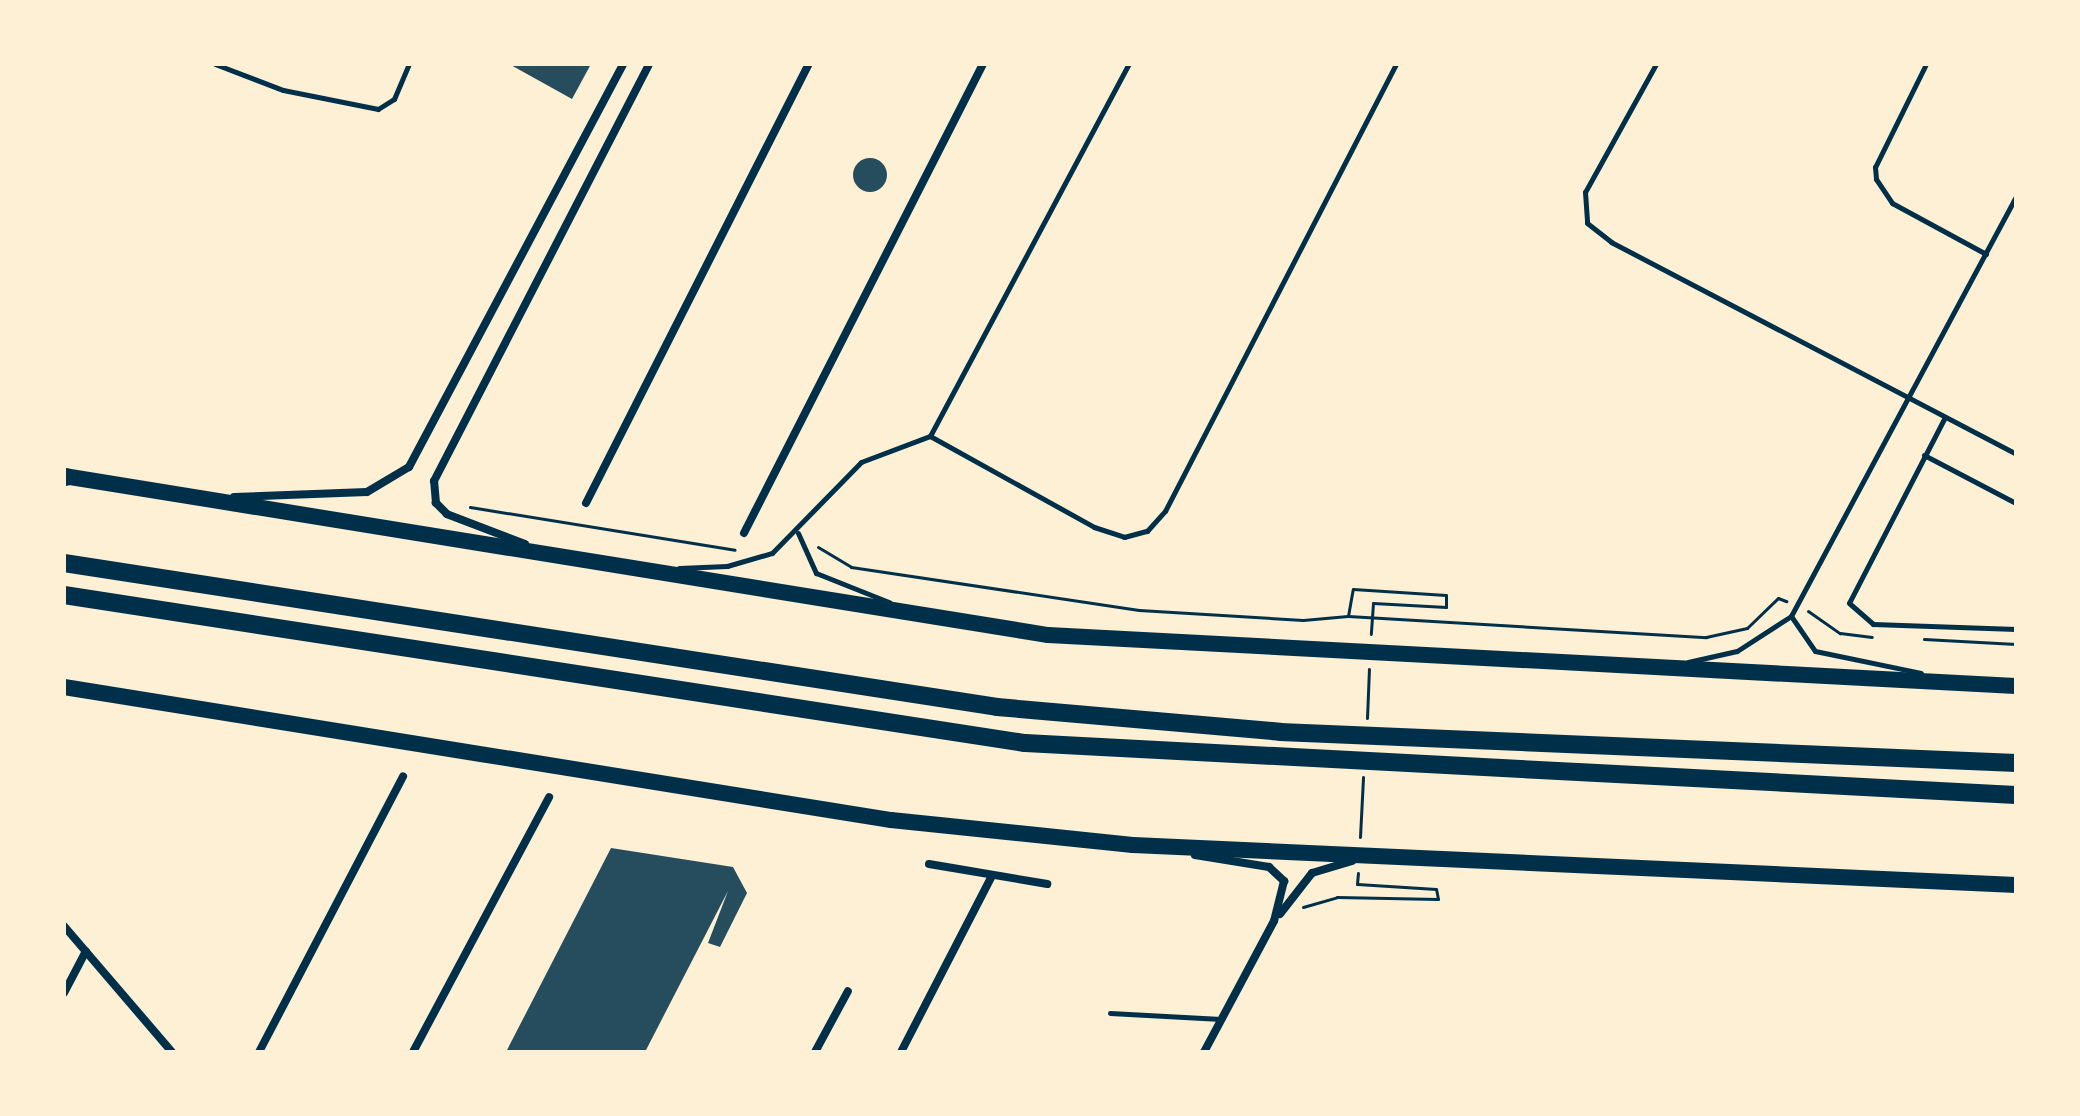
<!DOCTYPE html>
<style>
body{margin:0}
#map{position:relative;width:2080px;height:1116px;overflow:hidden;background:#fdf0d5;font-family:"Titillium Web",sans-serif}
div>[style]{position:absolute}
.building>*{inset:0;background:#264d5e}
.round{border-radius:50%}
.path>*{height:3px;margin:-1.5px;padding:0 1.5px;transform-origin:1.5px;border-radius:1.5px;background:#003049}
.service>*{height:5px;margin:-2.5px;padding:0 2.5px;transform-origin:2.5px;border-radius:2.5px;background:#003049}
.minor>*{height:8px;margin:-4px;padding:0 4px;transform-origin:4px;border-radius:4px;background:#003049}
.trunk>*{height:16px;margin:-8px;padding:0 8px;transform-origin:8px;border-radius:8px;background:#003049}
.motorway>*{height:18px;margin:-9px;padding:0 9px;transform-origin:9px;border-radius:9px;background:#003049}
span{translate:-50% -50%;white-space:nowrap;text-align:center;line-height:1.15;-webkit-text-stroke:6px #fdf0d5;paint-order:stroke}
.frame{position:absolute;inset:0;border:66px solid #fdf0d5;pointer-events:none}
</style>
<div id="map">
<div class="building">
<i style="clip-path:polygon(509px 64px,591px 64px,572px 99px)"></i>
<i class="round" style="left:853px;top:158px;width:34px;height:34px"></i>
<i style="clip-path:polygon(611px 848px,733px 867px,747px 893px,720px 947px,708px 943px,728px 891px,645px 1052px,506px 1052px)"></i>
</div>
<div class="path">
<i style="left:470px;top:507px;width:268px;rotate:9.2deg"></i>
<i style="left:818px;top:547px;width:39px;rotate:31deg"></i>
<i style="left:851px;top:567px;width:291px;rotate:8.5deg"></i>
<i style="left:1139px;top:610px;width:164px;rotate:3.5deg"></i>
<i style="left:1303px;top:620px;width:45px;rotate:-5.1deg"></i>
<i style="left:1348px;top:616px;width:27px;rotate:-80deg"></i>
<i style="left:1353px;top:589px;width:93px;rotate:3.7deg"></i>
<i style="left:1446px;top:595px;width:12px;rotate:90deg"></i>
<i style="left:1446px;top:607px;width:73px;rotate:-176.9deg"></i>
<i style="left:1373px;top:603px;width:31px;rotate:94deg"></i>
<i style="left:1808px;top:611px;width:39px;rotate:35deg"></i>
<i style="left:1840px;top:633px;width:32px;rotate:7deg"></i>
<i style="left:1348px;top:616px;width:359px;rotate:3.4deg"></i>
<i style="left:1706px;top:637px;width:42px;rotate:-12.4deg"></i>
<i style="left:1747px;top:628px;width:43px;rotate:-44.1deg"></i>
<i style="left:1778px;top:598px;width:9px;rotate:21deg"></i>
<i style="left:1924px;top:639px;width:92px;rotate:3.1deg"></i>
<i style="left:1367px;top:718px;width:49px;rotate:-87.7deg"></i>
<i style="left:1360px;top:837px;width:60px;rotate:-87.1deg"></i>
<i style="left:1303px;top:907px;width:35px;rotate:-16deg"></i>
<i style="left:1337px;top:897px;width:101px;rotate:1.1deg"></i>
<i style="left:1438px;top:899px;width:10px;rotate:-101deg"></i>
<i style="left:1436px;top:889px;width:79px;rotate:-176.4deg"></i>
<i style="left:1357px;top:884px;width:11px;rotate:-85deg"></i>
</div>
<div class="service">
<i style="left:215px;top:64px;width:73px;rotate:20.9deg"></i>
<i style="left:283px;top:90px;width:97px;rotate:11.3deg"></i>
<i style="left:378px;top:109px;width:19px;rotate:-32deg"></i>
<i style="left:394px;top:99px;width:38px;rotate:-67deg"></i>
<i style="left:1656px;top:64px;width:146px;rotate:119deg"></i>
<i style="left:1585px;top:192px;width:31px;rotate:86deg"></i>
<i style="left:1587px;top:223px;width:31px;rotate:38deg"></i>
<i style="left:1611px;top:242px;width:457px;rotate:27.6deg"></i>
<i style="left:1926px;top:64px;width:115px;rotate:116.3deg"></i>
<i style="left:1875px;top:167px;width:12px;rotate:85deg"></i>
<i style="left:1876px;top:179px;width:29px;rotate:56deg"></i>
<i style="left:1892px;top:203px;width:107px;rotate:28.5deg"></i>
<i style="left:1945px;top:417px;width:209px;rotate:117.3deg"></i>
<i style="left:1849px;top:603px;width:32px;rotate:41deg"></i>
<i style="left:1873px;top:624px;width:143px;rotate:2deg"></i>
<i style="left:930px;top:436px;width:422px;rotate:-61.9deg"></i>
<i style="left:1924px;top:455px;width:104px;rotate:27.6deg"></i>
<i style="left:798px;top:533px;width:44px;rotate:65.8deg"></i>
<i style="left:816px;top:573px;width:79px;rotate:21.7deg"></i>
<i style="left:679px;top:568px;width:48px;rotate:-2.4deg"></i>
<i style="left:727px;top:566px;width:47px;rotate:-16.1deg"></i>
<i style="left:772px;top:553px;width:127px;rotate:-45.6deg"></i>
<i style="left:861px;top:462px;width:74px;rotate:-20.6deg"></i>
<i style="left:930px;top:436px;width:188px;rotate:29deg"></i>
<i style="left:1094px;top:527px;width:32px;rotate:18deg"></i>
<i style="left:1124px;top:537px;width:24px;rotate:-15deg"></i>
<i style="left:1147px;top:531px;width:27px;rotate:-48deg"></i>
<i style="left:1165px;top:511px;width:503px;rotate:-62.67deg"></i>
<i style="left:1791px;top:616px;width:42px;rotate:55.6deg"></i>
<i style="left:1815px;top:651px;width:108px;rotate:11.7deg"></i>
<i style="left:1688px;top:662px;width:50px;rotate:-12.7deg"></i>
<i style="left:1737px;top:651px;width:64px;rotate:-32.9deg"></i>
<i style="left:1791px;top:616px;width:476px;rotate:-61.8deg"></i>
<i style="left:1110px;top:1013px;width:111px;rotate:3.1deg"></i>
</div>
<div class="minor">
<i style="left:234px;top:497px;width:133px;rotate:-2.2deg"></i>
<i style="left:367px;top:492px;width:49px;rotate:-30.8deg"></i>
<i style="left:409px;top:467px;width:456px;rotate:-62deg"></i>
<i style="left:586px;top:503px;width:492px;rotate:-63.1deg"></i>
<i style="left:744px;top:533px;width:526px;rotate:-63deg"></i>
<i style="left:525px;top:544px;width:84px;rotate:-159deg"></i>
<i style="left:447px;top:514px;width:16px;rotate:-135deg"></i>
<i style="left:436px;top:503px;width:22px;rotate:-95deg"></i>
<i style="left:434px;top:481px;width:469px;rotate:-62.7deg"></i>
<i style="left:1195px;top:855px;width:75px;rotate:9.2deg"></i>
<i style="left:1269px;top:867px;width:21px;rotate:43deg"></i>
<i style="left:1284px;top:881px;width:41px;rotate:104deg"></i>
<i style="left:1274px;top:921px;width:149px;rotate:118.1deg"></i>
<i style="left:929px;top:864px;width:120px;rotate:9.6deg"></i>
<i style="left:1280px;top:914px;width:52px;rotate:-52deg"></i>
<i style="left:1312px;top:873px;width:42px;rotate:-16.7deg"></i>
<i style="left:64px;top:926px;width:166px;rotate:49.4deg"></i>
<i style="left:64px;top:993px;width:47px;rotate:-62.4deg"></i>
<i style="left:259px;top:1052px;width:311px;rotate:-62.4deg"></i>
<i style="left:413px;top:1052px;width:289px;rotate:-61.9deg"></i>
<i style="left:815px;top:1052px;width:69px;rotate:-61.6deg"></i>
<i style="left:901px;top:1052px;width:196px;rotate:-62.7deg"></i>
</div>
<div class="trunk">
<i style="left:64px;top:476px;width:997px;rotate:9.18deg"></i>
<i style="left:1048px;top:635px;width:969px;rotate:3.02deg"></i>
<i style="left:64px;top:687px;width:838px;rotate:9.14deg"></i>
<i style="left:891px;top:820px;width:243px;rotate:5.9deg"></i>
<i style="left:1133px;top:845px;width:884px;rotate:2.59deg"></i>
</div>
<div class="motorway">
<i style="left:64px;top:477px;width:2px"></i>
<i style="left:64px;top:563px;width:944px;rotate:8.77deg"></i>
<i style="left:997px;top:707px;width:284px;rotate:5deg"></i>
<i style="left:1280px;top:732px;width:737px;rotate:2.41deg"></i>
<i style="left:64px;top:595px;width:972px;rotate:8.76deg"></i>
<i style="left:1025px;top:743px;width:992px;rotate:3deg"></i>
</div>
<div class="frame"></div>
</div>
